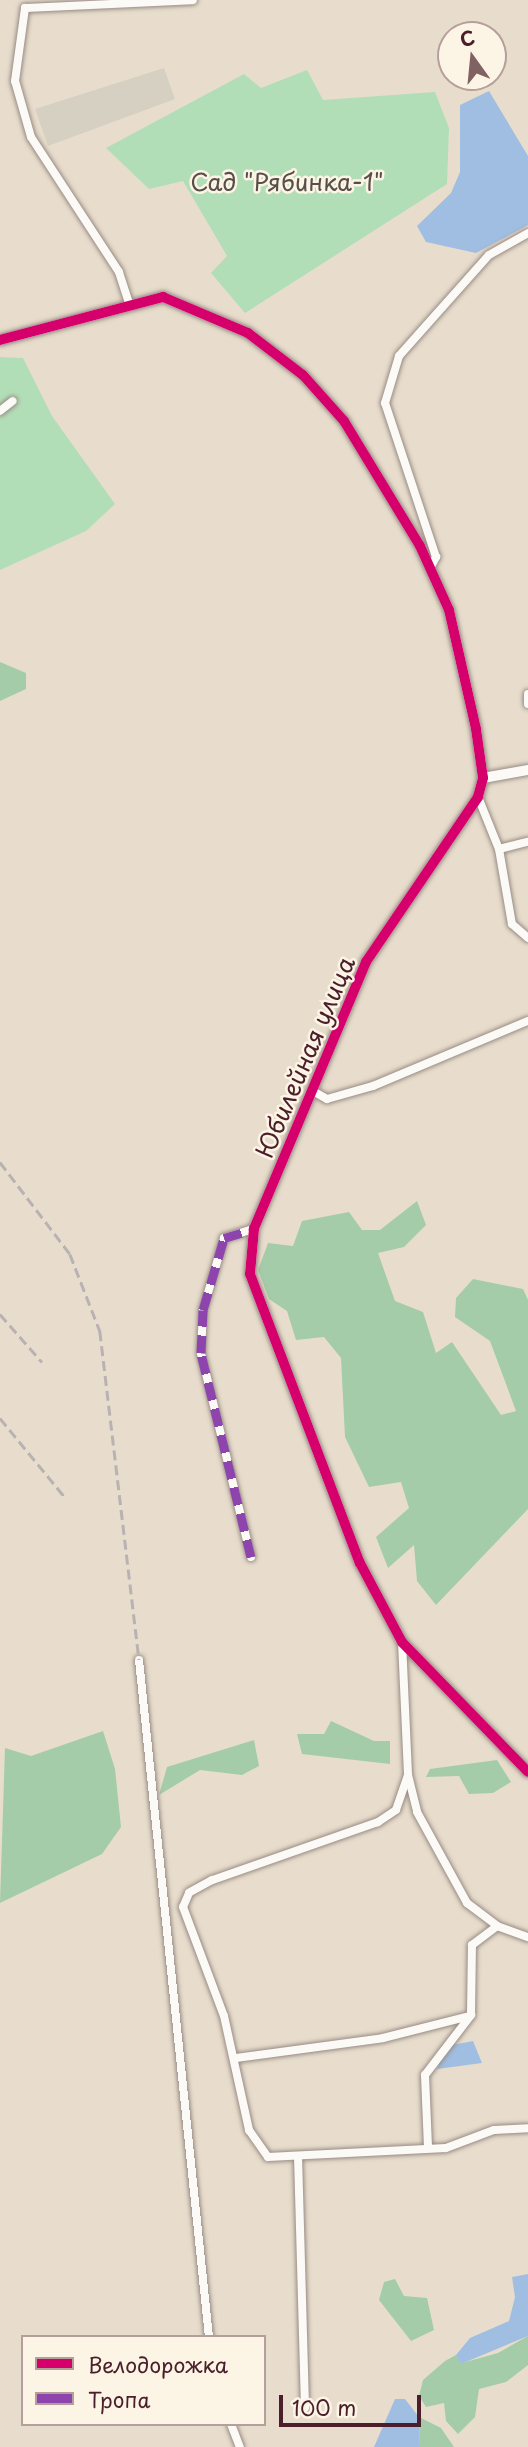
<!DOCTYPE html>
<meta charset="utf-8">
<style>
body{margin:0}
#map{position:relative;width:528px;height:2447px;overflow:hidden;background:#e8ddcc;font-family:"Playpen Sans",sans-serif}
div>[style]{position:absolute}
.industrial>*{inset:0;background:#d5d0c1}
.green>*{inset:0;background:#b2deb7}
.forest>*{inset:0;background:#a4cca8}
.water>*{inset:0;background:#a0bee2}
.roads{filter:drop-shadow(0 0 2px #988c85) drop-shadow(0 0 2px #988c85)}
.street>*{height:8px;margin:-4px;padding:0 4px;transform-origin:4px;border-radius:4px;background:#fcfaf7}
.secondary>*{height:10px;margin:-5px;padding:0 5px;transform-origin:5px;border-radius:5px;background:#fcfaf7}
.rail>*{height:2.5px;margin-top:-1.25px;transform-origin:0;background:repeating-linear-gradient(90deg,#b9b2b2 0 10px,transparent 0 15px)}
.quiet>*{height:9px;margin-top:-4.5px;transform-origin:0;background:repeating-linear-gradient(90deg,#8e44ad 0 18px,transparent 0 27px)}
.cycleway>*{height:10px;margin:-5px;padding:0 5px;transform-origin:5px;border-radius:5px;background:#d6006c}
span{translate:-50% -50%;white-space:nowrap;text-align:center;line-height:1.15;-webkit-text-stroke:5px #fcf5e5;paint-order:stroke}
.park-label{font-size:24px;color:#594f4a}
.street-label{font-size:24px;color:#4a1f2b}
.legend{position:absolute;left:21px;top:2335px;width:245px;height:91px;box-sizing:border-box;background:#fcf5e5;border:2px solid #b59f9b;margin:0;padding:9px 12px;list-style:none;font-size:21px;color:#4a1f2b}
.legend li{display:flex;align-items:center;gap:14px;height:35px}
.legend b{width:35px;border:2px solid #b59f9b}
.north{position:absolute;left:437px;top:21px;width:70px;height:70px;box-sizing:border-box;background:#fcf5e5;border:2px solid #b59f9b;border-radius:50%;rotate:345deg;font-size:19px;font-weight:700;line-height:28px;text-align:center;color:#4a1f2b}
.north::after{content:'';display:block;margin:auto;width:24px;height:32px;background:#816263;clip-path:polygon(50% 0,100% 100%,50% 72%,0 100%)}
.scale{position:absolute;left:279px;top:2395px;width:142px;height:32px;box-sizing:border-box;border:4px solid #4a1f2b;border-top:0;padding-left:9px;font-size:21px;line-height:24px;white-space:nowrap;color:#4a1f2b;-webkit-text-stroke:5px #fcf5e5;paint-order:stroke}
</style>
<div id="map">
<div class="industrial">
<i style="clip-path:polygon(164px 68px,175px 99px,48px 146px,35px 109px)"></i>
</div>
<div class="green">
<i style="clip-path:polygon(307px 70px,323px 100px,435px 92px,449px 128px,447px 184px,245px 313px,211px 273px,227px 256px,183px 181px,149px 189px,106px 148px,244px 74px,261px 88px)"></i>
<i style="clip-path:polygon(0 357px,23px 358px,52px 416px,115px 504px,86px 531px,0 570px)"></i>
</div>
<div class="forest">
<i style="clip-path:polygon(0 662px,26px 673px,26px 689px,0 701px)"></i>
<i style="clip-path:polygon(417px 1201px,426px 1225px,404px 1247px,378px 1253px,395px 1301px,423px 1312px,436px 1353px,452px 1342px,501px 1415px,516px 1411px,490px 1341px,455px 1317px,456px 1298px,473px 1279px,523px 1289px,528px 1300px,528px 1509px,436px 1605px,417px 1581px,414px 1545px,388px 1568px,376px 1537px,409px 1508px,401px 1482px,369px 1487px,345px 1437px,341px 1358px,324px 1337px,296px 1340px,287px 1311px,269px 1299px,258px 1270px,268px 1243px,293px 1246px,302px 1221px,349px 1212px,362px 1230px,380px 1230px)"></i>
<i style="clip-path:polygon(331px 1721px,374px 1741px,390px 1741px,390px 1764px,302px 1754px,297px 1734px,324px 1734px)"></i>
<i style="clip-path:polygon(103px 1731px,115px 1769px,121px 1827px,102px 1854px,0 1903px,5px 1748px,31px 1756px)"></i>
<i style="clip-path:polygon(254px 1740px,259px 1766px,242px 1775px,200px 1770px,159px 1795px,167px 1767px)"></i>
<i style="clip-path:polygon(497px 1760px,511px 1782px,493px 1793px,469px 1794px,459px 1776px,426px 1777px,430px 1769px)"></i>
<i style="clip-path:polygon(395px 2279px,404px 2296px,427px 2298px,434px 2330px,411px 2341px,379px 2300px,384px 2282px)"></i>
<i style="clip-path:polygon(528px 2336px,528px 2365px,506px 2382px,479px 2389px,475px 2417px,458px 2434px,446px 2421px,444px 2403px,426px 2407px,419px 2396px,423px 2380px,445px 2361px,456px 2355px,462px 2363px,498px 2353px)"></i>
<i style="clip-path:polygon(419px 2417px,441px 2428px,454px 2447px,420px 2447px)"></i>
</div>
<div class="water">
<i style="clip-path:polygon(489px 91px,528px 156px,528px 225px,476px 253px,426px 242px,417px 226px,451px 193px,460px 172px,460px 105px)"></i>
<i style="clip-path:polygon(473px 2041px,482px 2063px,437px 2069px,447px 2046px)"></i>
<i style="clip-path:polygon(528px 2274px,528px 2336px,461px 2364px,456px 2355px,470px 2338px,509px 2321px,515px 2297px,512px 2277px)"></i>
<i style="clip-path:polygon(395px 2399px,405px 2399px,419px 2417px,420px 2447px,374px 2447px)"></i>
</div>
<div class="roads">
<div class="street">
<i style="left:129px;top:303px;width:33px;rotate:-108deg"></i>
<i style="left:119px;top:272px;width:161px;rotate:-123.1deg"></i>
<i style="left:31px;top:137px;width:58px;rotate:-105.9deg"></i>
<i style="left:15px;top:81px;width:74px;rotate:-82.2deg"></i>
<i style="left:25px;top:8px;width:168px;rotate:-2.7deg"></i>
<i style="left:0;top:411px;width:16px;rotate:-38deg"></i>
<i style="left:430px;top:568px;width:13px;rotate:-61deg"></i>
<i style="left:436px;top:557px;width:162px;rotate:-108.3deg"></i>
<i style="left:385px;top:403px;width:49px;rotate:-73.4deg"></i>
<i style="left:399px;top:356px;width:135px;rotate:-48.3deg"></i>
<i style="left:489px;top:255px;width:45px;rotate:-29.4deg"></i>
<i style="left:528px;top:694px;width:10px;rotate:90deg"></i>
<i style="left:478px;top:797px;width:56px;rotate:68deg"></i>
<i style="left:499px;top:849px;width:76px;rotate:80.2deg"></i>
<i style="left:512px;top:924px;width:21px;rotate:41deg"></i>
<i style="left:499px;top:849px;width:30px;rotate:-14deg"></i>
<i style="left:313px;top:1091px;width:16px;rotate:30deg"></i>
<i style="left:327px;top:1099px;width:48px;rotate:-15.8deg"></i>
<i style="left:373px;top:1086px;width:168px;rotate:-22.8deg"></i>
<i style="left:251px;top:1557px;width:210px;rotate:-103.8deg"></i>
<i style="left:201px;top:1353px;width:43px;rotate:-87.3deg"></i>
<i style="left:203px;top:1310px;width:75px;rotate:-73.7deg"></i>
<i style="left:224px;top:1238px;width:31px;rotate:-17deg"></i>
<i style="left:402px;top:1642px;width:133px;rotate:87.4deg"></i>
<i style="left:408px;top:1775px;width:38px;rotate:76deg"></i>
<i style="left:417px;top:1812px;width:104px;rotate:61.2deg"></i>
<i style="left:467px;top:1903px;width:38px;rotate:37deg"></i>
<i style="left:497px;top:1926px;width:33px;rotate:20deg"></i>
<i style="left:139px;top:1660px;width:681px;rotate:84.1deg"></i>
<i style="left:408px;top:1775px;width:37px;rotate:109deg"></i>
<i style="left:396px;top:1810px;width:22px;rotate:146deg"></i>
<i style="left:378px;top:1822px;width:176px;rotate:160.7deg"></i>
<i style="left:212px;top:1880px;width:26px;rotate:151deg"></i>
<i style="left:189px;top:1893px;width:15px;rotate:113deg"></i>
<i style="left:183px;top:1907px;width:116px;rotate:69.4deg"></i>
<i style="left:224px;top:2016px;width:117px;rotate:77.6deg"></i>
<i style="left:249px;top:2130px;width:33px;rotate:55deg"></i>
<i style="left:268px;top:2157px;width:178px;rotate:-2.9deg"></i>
<i style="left:446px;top:2148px;width:51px;rotate:-20.6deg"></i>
<i style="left:494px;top:2130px;width:34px;rotate:-3deg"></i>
<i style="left:236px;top:2058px;width:148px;rotate:-7.7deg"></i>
<i style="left:383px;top:2038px;width:89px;rotate:-14.3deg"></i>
<i style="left:428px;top:2147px;width:72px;rotate:-92.4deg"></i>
<i style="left:425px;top:2075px;width:76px;rotate:-52.5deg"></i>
<i style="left:471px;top:2015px;width:70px;rotate:-89.2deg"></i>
<i style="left:472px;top:1945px;width:31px;rotate:-37deg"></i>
<i style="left:298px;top:2156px;width:252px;rotate:88.4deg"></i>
<i style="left:231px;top:2424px;width:25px;rotate:69deg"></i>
</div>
<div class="secondary">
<i style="left:0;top:340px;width:169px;rotate:-14.8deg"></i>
<i style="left:163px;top:297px;width:92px;rotate:23deg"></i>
<i style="left:248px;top:333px;width:69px;rotate:37.4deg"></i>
<i style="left:303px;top:375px;width:62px;rotate:48.3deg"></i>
<i style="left:344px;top:421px;width:146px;rotate:58.7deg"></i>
<i style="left:420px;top:546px;width:70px;rotate:65.6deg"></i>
<i style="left:449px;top:610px;width:122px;rotate:77.2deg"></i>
<i style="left:476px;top:729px;width:49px;rotate:81.9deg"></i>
<i style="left:483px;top:778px;width:20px;rotate:105deg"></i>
<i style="left:478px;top:797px;width:199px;rotate:124.2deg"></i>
<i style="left:366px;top:962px;width:290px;rotate:112.8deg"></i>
<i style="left:254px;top:1229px;width:45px;rotate:95.1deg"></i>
<i style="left:250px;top:1274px;width:309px;rotate:69.2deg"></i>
<i style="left:360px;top:1563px;width:89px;rotate:62deg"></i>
<i style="left:402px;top:1642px;width:181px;rotate:45.9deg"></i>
<i style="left:483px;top:778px;width:46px;rotate:-10.1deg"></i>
</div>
</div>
<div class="rail">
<i style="left:0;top:1162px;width:116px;rotate:52.7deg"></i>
<i style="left:70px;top:1254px;width:83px;rotate:68.7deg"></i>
<i style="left:100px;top:1331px;width:331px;rotate:83.2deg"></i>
<i style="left:0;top:1314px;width:64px;rotate:48.8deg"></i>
<i style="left:0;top:1418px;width:102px;rotate:50.6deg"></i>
</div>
<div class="quiet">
<i style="left:251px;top:1557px;width:210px;rotate:-103.8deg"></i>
<i style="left:201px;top:1353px;width:43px;rotate:-87.3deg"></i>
<i style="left:203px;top:1310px;width:75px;rotate:-73.7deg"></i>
<i style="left:224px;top:1238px;width:31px;rotate:-17deg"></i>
</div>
<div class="cycleway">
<i style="left:0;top:340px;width:169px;rotate:-14.8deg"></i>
<i style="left:163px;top:297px;width:92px;rotate:23deg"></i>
<i style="left:248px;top:333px;width:69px;rotate:37.4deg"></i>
<i style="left:303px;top:375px;width:62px;rotate:48.3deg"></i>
<i style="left:344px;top:421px;width:146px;rotate:58.7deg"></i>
<i style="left:420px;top:546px;width:70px;rotate:65.6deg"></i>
<i style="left:449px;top:610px;width:122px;rotate:77.2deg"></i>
<i style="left:476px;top:729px;width:49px;rotate:81.9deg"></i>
<i style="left:483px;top:778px;width:20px;rotate:105deg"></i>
<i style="left:478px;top:797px;width:199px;rotate:124.2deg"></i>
<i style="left:366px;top:962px;width:290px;rotate:112.8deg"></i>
<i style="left:254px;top:1229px;width:45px;rotate:95.1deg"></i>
<i style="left:250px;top:1274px;width:309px;rotate:69.2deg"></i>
<i style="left:360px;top:1563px;width:89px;rotate:62deg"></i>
<i style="left:402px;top:1642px;width:181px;rotate:45.9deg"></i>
</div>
<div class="park-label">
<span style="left:287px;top:182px">Сад "Рябинка-1"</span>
</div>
<div class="street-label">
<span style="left:305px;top:1057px;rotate:-67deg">Юбилейная улица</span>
</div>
<ul class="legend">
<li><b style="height:9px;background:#d6006c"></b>Велодорожка</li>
<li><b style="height:9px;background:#8e44ad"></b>Тропа</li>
</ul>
<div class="north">С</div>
<div class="scale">100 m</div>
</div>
